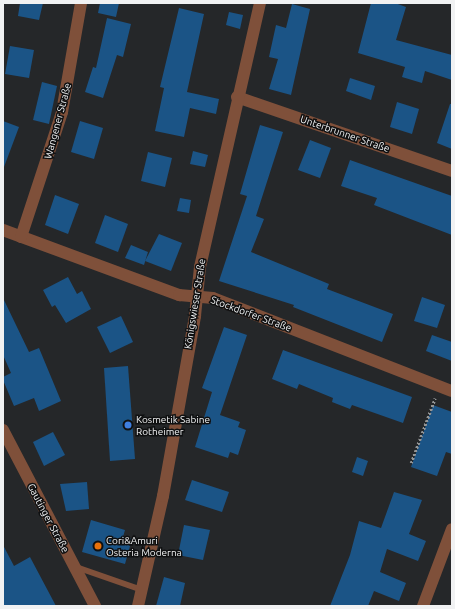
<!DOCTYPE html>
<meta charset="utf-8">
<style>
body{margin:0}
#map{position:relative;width:455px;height:609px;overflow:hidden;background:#252729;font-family:Ubuntu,sans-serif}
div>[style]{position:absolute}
.building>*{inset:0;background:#1b5486}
.path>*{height:2.5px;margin-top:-1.25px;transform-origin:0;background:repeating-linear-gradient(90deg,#939596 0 2px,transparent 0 4px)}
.service>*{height:6px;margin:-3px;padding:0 3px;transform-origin:3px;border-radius:3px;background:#7f503a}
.minor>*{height:12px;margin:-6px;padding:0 6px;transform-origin:6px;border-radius:6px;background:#7f503a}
.dots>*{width:11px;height:11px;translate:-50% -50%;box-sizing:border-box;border:2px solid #0f1011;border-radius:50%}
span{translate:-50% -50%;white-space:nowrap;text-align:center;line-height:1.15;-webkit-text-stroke:3px #0f1011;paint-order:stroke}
.street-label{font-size:10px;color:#f1f2f3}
.poi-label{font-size:10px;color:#f1f2f3}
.left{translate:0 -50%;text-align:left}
.frame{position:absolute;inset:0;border:4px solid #f1f2f3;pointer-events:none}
</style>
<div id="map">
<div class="building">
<i style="clip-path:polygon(20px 3px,43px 3px,39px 20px,18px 16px)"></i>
<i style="clip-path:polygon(100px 3px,119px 3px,116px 17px,98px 13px)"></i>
<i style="clip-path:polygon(371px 3px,395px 3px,406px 7px,396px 40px,452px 55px,452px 80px,425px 71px,422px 83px,402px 77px,405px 67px,358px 53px)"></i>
<i style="clip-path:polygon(292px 4px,310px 9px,291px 95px,269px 89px,278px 59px,269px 57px,276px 25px,286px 28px)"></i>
<i style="clip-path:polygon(179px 8px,204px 14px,187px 92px,219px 99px,216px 114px,190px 108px,184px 137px,155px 131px,164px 88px,160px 87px)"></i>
<i style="clip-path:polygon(229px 12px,243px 15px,240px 29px,226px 25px)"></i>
<i style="clip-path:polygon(107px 18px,131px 24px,123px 57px,117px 55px,103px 98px,85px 92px,93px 67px,96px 68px)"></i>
<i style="clip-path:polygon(10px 46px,34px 50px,29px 78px,5px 74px)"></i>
<i style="clip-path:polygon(350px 78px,375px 86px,371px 100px,346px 91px)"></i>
<i style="clip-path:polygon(42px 82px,57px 86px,49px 124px,33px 120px)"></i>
<i style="clip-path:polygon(397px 102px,419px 109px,412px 134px,390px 127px)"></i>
<i style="clip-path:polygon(450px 104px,452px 104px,452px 149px,437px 143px)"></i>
<i style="clip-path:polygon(3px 121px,19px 127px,4px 167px,3px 167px)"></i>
<i style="clip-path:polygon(80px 121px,103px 128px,94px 159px,71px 152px)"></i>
<i style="clip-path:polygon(260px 125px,283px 132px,256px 216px,264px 219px,251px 252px,329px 284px,327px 289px,393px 314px,382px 342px,293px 307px,294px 305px,219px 281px,247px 196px,240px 194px)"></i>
<i style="clip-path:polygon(310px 140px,331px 148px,320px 178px,298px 170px)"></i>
<i style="clip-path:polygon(193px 151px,208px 155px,205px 167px,190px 164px)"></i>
<i style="clip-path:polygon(148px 152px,172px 158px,165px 187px,141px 181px)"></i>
<i style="clip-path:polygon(350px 160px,452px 196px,452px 235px,374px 205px,377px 198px,341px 186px)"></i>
<i style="clip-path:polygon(55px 195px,79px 204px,68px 234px,45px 225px)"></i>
<i style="clip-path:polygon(180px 198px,191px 200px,189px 213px,177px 211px)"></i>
<i style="clip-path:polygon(105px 215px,128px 224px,118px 252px,95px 243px)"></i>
<i style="clip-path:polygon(159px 234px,182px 243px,171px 271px,145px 261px)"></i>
<i style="clip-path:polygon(131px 245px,148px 252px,144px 265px,125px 258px)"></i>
<i style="clip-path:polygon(68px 277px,77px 294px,82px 291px,91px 309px,66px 323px,55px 305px,52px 307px,43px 290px)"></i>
<i style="clip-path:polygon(422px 297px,445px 305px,437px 328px,414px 321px)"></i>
<i style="clip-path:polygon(3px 298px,29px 352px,39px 348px,61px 401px,39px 411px,34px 398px,14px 406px,3px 380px,3px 377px,11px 373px,3px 355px)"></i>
<i style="clip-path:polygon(121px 316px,133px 342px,110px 353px,97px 327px)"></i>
<i style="clip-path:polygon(224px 327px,247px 335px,220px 415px,240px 422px,238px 427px,246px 430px,238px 455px,230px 452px,228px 458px,195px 447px,212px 392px,202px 388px)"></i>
<i style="clip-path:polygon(432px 335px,452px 342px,452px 361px,426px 351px)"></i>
<i style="clip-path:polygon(283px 350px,412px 397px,403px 423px,352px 405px,350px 409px,332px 402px,333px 398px,299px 384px,297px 389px,272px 379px)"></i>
<i style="clip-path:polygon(128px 366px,135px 459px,110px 461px,104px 368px)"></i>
<i style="clip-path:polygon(433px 405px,452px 412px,452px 454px,446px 452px,437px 476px,411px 467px)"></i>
<i style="clip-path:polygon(53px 432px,65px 455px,44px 466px,33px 442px)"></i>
<i style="clip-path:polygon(357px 457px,368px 461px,363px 476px,352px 472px)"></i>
<i style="clip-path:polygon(192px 480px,229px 492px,222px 512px,185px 500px)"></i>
<i style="clip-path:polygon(87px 482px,89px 509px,66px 511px,60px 484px)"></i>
<i style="clip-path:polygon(394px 492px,422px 500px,409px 534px,426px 541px,418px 561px,387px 549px,380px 572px,406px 583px,399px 601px,374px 591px,368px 606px,330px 606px,350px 555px,359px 521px,381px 528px)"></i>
<i style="clip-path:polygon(91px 520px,125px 530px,123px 537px,132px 539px,125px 564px,82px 552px)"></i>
<i style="clip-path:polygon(184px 525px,210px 530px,203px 560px,178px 555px)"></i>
<i style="clip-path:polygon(3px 545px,14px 566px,30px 557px,56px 606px,3px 606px)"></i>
<i style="clip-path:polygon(164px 577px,185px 583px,180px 606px,156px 606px)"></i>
</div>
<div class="path">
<i style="left:411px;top:463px;width:69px;rotate:-69.7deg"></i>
</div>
<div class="service">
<i style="left:76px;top:567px;width:70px;rotate:19.2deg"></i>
</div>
<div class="minor">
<i style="left:237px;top:97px;width:227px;rotate:19deg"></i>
<i style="left:3px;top:230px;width:188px;rotate:20.3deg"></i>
<i style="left:179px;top:295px;width:34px;rotate:5deg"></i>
<i style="left:213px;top:298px;width:256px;rotate:21.3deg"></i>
<i style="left:21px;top:237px;width:132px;rotate:-71.8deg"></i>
<i style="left:62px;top:112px;width:111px;rotate:-80.1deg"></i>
<i style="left:3px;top:430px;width:199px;rotate:62.4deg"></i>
<i style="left:138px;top:606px;width:113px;rotate:-77.2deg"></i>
<i style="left:163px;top:496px;width:183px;rotate:-79.9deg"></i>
<i style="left:195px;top:316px;width:49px;rotate:-84.2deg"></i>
<i style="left:200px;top:267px;width:271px;rotate:-77.2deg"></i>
<i style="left:423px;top:606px;width:82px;rotate:-69.4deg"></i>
</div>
<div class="dots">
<i style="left:128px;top:425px;background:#3f7fe0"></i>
<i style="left:98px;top:546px;background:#e8710a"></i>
</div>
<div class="street-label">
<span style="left:58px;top:121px;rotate:-75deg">Wangener Straße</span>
<span style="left:345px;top:134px;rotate:19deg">Unterbrunner Straße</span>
<span style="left:195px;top:304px;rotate:-81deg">Königswieser Straße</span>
<span style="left:251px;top:314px;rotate:20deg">Stockdorfer Straße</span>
<span style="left:48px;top:518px;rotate:62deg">Gautinger Straße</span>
</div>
<div class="poi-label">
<span class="left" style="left:136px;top:425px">Kosmetik Sabine<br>Rotheimer</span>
<span class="left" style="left:106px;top:546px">Cori&amp;Amuri<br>Osteria Moderna</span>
</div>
<div class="frame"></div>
</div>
